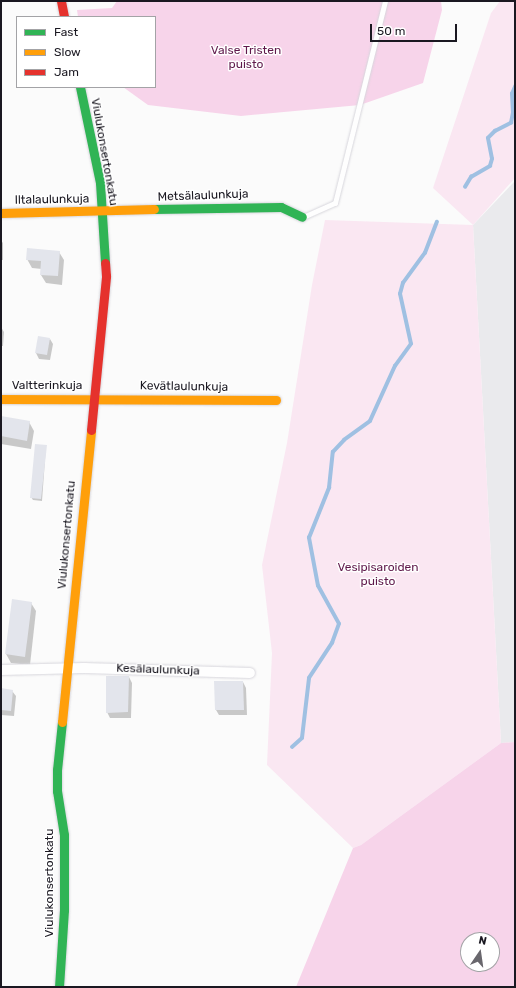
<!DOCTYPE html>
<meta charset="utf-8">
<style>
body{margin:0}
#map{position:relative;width:516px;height:988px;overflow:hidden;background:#fbfbfb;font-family:Rubik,sans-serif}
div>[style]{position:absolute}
.built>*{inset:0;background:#eaeaed}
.green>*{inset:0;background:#fae7f2}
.forest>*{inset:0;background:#f7d4ea}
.shadow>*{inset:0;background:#0003}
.stream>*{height:3.5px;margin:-1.75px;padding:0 1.75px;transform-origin:1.75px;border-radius:1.75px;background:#9fc0e2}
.building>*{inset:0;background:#e3e5ec}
.roads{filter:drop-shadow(0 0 1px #d7d6dc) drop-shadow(0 0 1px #d7d6dc)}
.lane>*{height:5px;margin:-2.5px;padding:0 2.5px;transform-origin:2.5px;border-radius:2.5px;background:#fefefe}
.street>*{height:10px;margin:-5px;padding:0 5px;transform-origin:5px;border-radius:5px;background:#fefefe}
.fast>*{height:9px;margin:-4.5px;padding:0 4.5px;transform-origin:4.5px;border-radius:4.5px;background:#30b455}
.slow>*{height:9px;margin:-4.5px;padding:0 4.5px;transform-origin:4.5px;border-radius:4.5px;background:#ff9f0a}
.jam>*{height:9px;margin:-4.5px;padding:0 4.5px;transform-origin:4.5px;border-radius:4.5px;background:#e5322d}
span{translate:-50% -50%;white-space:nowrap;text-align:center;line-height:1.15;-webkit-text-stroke:3px #fff;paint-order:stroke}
.park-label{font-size:12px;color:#5f194b}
.street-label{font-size:12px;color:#1a1821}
.frame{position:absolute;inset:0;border:2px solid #1a1821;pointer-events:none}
.legend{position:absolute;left:16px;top:16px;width:140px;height:72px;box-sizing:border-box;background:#fff;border:1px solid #a3a3a6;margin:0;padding:5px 7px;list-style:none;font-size:12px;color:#1a1821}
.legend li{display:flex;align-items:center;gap:8px;height:20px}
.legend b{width:20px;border:1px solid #a3a3a6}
.north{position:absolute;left:460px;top:932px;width:40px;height:40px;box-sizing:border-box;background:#fff;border:1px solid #a3a3a6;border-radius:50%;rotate:13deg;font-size:11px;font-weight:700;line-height:16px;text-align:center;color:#1a1821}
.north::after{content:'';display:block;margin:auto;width:14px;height:18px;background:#69676d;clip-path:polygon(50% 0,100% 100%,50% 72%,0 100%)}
.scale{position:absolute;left:370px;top:24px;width:87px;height:18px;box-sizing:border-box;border:2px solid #1a1821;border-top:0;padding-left:5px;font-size:12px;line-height:14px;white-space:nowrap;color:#1a1821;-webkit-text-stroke:3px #fff;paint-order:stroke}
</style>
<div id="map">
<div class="built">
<i style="clip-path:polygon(515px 181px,515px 742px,501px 743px,473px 225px)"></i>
</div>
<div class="green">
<i style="clip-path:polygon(500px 1px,515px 1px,515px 178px,473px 225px,501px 743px,361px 845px,353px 848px,267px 765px,272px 653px,262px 565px,287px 443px,312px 285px,325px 220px,473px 225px,433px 188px,491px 13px)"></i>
</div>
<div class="forest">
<i style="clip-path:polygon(117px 1px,441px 1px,442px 10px,423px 83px,360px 105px,241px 116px,148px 105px,123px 87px,155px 87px,155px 17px,78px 17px,77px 10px,112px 8px)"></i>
<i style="clip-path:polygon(evenodd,515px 742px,515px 987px,296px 987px,353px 848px,361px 845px,501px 743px,515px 742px,468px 940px,492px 940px,492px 964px,468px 964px,468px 940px)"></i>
</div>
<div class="shadow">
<i style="clip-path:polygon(1px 240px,3px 243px,3px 260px,1px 260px)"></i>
<i style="clip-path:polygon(59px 252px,64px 260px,62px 285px,46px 283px,41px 275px,42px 269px,32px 268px,27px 259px)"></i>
<i style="clip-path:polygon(1px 327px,4px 332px,3px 346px,1px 346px)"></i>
<i style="clip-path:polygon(50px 339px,53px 344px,50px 360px,39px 359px,36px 353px)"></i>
<i style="clip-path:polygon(1px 417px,29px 422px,34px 431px,31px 449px,1px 444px)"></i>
<i style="clip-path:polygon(46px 446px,42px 501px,33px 500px,31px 497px)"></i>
<i style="clip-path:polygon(31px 603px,36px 611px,30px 665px,11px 663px,6px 654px)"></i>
<i style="clip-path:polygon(129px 677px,132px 683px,131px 718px,110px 718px,107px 712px)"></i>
<i style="clip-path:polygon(243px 682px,246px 688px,247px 715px,219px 715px,216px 710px)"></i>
<i style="clip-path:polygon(1px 689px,12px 691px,16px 696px,14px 716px,1px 715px)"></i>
</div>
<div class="stream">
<i style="left:465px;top:187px;width:12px;rotate:-59deg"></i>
<i style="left:471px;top:177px;width:22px;rotate:-30deg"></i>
<i style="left:490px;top:166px;width:7px;rotate:-74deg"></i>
<i style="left:492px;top:159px;width:21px;rotate:-101deg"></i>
<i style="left:488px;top:138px;width:10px;rotate:-45deg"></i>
<i style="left:495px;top:131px;width:18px;rotate:-27deg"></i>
<i style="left:511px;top:123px;width:10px;rotate:-79deg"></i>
<i style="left:513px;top:113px;width:19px;rotate:-93deg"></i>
<i style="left:512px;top:94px;width:8px;rotate:-67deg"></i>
<i style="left:292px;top:747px;width:13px;rotate:-42deg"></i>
<i style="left:302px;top:738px;width:60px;rotate:-83.3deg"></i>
<i style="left:309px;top:678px;width:42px;rotate:-56.7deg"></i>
<i style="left:332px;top:643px;width:20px;rotate:-70deg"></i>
<i style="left:339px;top:624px;width:43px;rotate:-118.9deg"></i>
<i style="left:318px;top:586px;width:49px;rotate:-100.6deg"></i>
<i style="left:309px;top:538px;width:54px;rotate:-68.2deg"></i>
<i style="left:329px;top:488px;width:36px;rotate:-84deg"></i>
<i style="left:333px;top:452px;width:16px;rotate:-47deg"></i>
<i style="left:344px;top:440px;width:32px;rotate:-36deg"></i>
<i style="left:370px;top:421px;width:60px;rotate:-65.6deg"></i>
<i style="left:395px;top:366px;width:27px;rotate:-54deg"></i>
<i style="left:411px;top:344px;width:51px;rotate:-102.4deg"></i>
<i style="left:400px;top:294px;width:11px;rotate:-75deg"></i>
<i style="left:403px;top:283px;width:37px;rotate:-54deg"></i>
<i style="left:425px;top:253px;width:33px;rotate:-69deg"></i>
</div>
<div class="building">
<i style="clip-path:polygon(27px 248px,60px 251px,58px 276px,40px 275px,41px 261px,26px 260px)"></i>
<i style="clip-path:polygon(38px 336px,50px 338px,47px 355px,35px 353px)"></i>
<i style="clip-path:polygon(1px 416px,30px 421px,27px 441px,1px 436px)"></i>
<i style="clip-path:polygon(35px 444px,47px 445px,41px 499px,30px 498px)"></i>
<i style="clip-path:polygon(12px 599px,32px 602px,25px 657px,5px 654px)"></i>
<i style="clip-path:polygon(106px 676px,129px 676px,128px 712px,106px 713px)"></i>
<i style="clip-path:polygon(214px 681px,243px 681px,244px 710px,215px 710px)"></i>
<i style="clip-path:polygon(1px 688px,13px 690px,11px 711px,1px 710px)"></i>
</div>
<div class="roads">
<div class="lane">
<i style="left:303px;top:217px;width:35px;rotate:-24deg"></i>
<i style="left:335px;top:203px;width:208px;rotate:-76.1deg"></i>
</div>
<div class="street">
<i style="left:1px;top:670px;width:83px;rotate:-1.4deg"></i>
<i style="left:84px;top:668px;width:166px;rotate:1.7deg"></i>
</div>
<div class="fast">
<i style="left:80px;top:87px;width:98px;rotate:78.2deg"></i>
<i style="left:100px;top:183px;width:80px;rotate:86.4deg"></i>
<i style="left:154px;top:209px;width:127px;rotate:-0.9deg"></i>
<i style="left:281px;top:207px;width:23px;rotate:25deg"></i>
<i style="left:59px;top:987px;width:77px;rotate:-86.3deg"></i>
<i style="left:64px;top:910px;width:75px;rotate:-90deg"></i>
<i style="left:64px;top:835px;width:45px;rotate:-99deg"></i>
<i style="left:57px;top:791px;width:21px;rotate:-90deg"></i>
<i style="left:57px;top:770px;width:48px;rotate:-84.1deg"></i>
</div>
<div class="slow">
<i style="left:1px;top:213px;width:153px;rotate:-1.5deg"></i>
<i style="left:1px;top:399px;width:275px;rotate:0.2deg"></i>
<i style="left:62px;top:722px;width:293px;rotate:-84.3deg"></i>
</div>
<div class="jam">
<i style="left:61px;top:1px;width:16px;rotate:79deg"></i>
<i style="left:91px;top:430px;width:155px;rotate:-84.4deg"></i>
<i style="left:106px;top:276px;width:13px;rotate:-94deg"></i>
</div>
</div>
<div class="park-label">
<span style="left:246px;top:58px">Valse Tristen<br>puisto</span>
<span style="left:378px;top:575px">Vesipisaroiden<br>puisto</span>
</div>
<div class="street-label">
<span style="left:104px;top:152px;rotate:80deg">Viulukonsertonkatu</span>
<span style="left:203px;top:196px;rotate:-2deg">Metsälaulunkuja</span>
<span style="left:52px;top:200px;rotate:-1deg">Iltalaulunkuja</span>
<span style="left:47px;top:386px">Valtterinkuja</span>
<span style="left:184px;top:387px;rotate:1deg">Kevätlaulunkuja</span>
<span style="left:67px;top:535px;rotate:-85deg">Viulukonsertonkatu</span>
<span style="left:158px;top:670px;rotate:2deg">Kesälaulunkuja</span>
<span style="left:50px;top:883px;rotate:-90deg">Viulukonsertonkatu</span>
</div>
<div class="frame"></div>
<ul class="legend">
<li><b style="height:5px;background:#30b455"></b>Fast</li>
<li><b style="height:5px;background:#ff9f0a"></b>Slow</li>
<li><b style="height:5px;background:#e5322d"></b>Jam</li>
</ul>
<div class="north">N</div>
<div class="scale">50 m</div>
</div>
